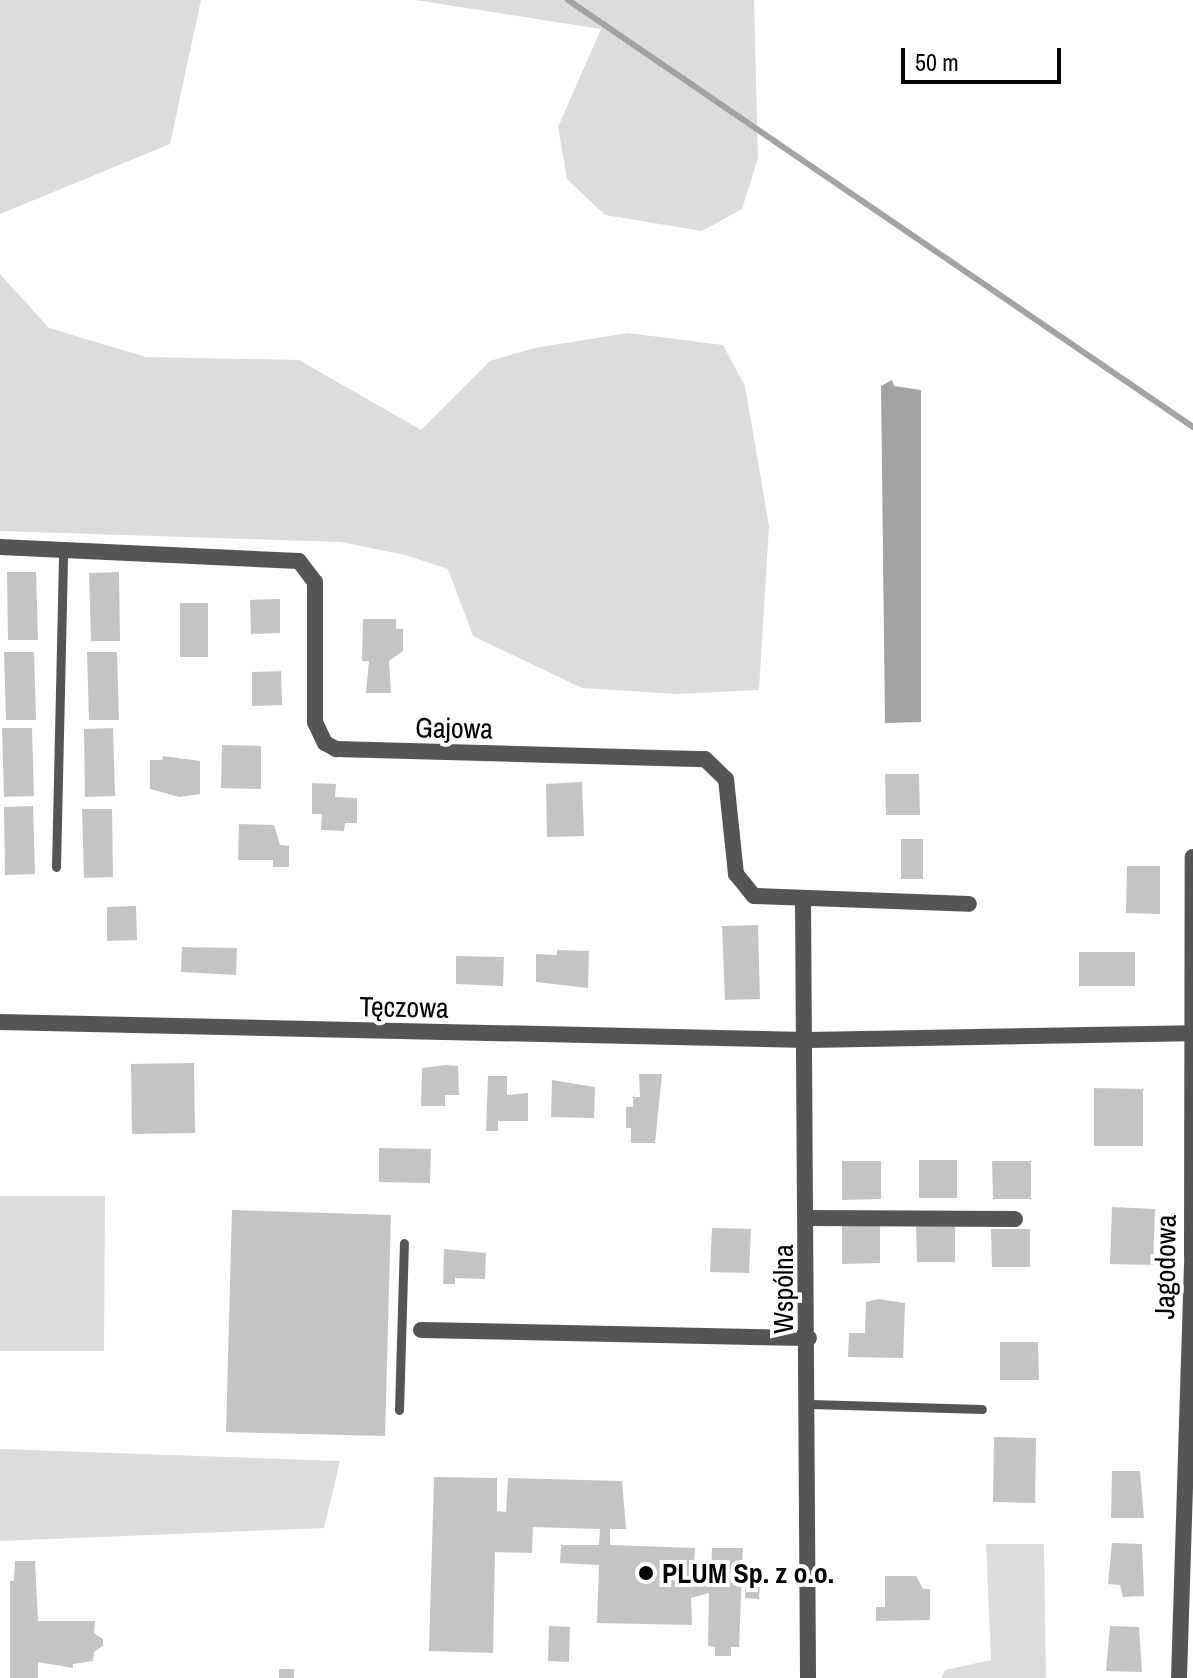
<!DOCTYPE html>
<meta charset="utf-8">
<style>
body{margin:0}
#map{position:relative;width:1193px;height:1678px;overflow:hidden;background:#fff;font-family:"Archivo Narrow",sans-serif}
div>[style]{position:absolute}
.green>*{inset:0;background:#dcdcdc}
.water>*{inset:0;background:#a3a3a3}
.stream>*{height:6px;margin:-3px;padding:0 3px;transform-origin:3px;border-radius:3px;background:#a3a3a3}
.building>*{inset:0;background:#c4c4c4}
.lane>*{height:9px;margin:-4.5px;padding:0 4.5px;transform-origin:4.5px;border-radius:4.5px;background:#555}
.street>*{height:16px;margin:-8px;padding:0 8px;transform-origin:8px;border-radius:8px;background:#555}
.dots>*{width:22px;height:22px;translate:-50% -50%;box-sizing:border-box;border:4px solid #fff;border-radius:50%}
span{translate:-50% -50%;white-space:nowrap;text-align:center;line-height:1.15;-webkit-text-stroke:8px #fff;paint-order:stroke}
.street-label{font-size:28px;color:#000}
.poi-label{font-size:28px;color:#000;font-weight:700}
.left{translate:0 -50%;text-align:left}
.scale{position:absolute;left:901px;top:48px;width:160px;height:36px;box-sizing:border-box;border:4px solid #000;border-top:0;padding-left:10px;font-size:24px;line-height:28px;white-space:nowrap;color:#000;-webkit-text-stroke:6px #fff;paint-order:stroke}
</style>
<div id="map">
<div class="green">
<i style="clip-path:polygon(0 0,201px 0,170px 144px,0 214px)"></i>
<i style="clip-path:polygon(415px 0,754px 0,758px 158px,742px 209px,702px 231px,605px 215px,567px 179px,558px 127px,601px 29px)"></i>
<i style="clip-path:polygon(0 274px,49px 328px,146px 357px,299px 360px,421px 430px,490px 361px,534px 348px,628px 333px,723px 345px,745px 386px,769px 526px,759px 690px,676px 694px,582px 688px,473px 636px,448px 569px,405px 555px,341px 542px,0 531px)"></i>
<i style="clip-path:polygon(0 1196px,105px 1196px,104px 1351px,0 1351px)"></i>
<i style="clip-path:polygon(0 1449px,340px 1461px,324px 1528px,0 1541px)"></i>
<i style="clip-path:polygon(986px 1544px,1044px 1544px,1046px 1678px,941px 1678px,945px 1670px,991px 1660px)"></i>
</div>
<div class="water">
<i style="clip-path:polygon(892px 380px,894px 386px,921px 390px,921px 722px,885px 723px,881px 386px)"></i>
</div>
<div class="stream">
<i style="left:568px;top:0;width:757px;rotate:34.34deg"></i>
</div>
<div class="building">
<i style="clip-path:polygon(7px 572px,36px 572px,38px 640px,8px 640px)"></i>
<i style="clip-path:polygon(119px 572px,120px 641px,91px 641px,89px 573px)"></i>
<i style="clip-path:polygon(280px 599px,280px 633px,251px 634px,250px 600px)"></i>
<i style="clip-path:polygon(180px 603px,208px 603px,208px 657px,180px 657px)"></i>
<i style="clip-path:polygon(363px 619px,396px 619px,396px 629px,403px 629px,403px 651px,389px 661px,391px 693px,366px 693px,369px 661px,362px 661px)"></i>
<i style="clip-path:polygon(4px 652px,34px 652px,36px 720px,6px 720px)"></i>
<i style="clip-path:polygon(87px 652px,117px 652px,119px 720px,89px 720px)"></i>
<i style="clip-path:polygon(281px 671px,282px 705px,252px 706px,252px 672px)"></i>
<i style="clip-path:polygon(2px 728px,32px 728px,34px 796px,4px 797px)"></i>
<i style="clip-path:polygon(113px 728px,115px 796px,85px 797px,84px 729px)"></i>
<i style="clip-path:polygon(222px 745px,261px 746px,261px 789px,221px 788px)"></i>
<i style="clip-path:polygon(163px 756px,200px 761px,200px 794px,179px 797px,150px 789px,150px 760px,162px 760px)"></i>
<i style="clip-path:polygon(885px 774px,919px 774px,920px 815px,886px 815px)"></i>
<i style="clip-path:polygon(582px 782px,584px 836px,547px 837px,546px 784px)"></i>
<i style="clip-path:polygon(312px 783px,336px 784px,335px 797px,357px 798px,357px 823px,345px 823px,344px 831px,321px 830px,322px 814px,312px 814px)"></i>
<i style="clip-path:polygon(33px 806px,35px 874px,5px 875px,4px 807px)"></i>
<i style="clip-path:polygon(82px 809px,112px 809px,113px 877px,84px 878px)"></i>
<i style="clip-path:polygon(239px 824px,274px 825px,280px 845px,289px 846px,289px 867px,273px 867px,273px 860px,238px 860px)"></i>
<i style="clip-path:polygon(901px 839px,923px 839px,923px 879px,901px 879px)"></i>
<i style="clip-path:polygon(1127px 866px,1160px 866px,1160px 914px,1126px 913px)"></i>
<i style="clip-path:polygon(136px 906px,137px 940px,107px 941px,107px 907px)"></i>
<i style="clip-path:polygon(758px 925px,760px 999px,725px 1000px,722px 926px)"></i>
<i style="clip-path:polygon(182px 947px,237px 948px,236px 975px,181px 972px)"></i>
<i style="clip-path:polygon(557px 950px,589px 951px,588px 988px,536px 982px,536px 954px,557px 955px)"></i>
<i style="clip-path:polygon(1079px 952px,1135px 952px,1135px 986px,1079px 986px)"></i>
<i style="clip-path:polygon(456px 956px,504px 957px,503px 986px,456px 984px)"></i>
<i style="clip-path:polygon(194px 1063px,195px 1133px,132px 1134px,131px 1064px)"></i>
<i style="clip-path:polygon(446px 1065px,458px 1066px,459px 1095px,445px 1095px,445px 1106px,421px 1106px,422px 1068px)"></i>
<i style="clip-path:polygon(639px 1074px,662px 1074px,655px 1143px,631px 1143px,631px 1128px,626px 1128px,626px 1107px,633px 1107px,633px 1097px,640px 1097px)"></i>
<i style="clip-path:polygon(488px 1076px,507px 1076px,507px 1095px,528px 1093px,528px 1121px,498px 1121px,498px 1131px,486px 1131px)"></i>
<i style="clip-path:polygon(552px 1080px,595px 1087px,594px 1118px,551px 1117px)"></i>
<i style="clip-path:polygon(1094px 1088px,1143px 1089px,1143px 1146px,1094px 1146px)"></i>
<i style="clip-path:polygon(379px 1148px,431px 1149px,430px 1183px,379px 1182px)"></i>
<i style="clip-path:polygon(919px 1160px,957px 1160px,957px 1198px,919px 1198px)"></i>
<i style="clip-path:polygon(842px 1161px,881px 1161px,881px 1199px,842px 1200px)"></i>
<i style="clip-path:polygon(992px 1161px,1031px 1161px,1031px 1199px,993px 1199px)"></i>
<i style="clip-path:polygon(1112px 1207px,1155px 1209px,1153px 1265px,1110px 1264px)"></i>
<i style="clip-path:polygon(232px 1210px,391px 1215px,385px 1436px,226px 1432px)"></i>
<i style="clip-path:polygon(916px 1224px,955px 1224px,955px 1262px,917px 1262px)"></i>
<i style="clip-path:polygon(842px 1225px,880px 1225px,880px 1263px,842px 1264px)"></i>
<i style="clip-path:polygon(712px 1228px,751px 1229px,749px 1273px,710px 1272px)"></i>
<i style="clip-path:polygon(991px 1229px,1030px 1229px,1030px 1267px,992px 1267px)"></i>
<i style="clip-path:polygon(444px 1249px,486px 1253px,485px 1279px,455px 1278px,455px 1284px,443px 1284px)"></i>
<i style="clip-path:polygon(878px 1299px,905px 1303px,903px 1358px,848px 1357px,849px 1333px,865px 1333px,866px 1302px)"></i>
<i style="clip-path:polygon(1000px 1342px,1038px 1342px,1039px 1380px,1000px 1380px)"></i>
<i style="clip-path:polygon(994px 1437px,1036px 1438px,1035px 1503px,993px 1502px)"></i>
<i style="clip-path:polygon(1112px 1471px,1140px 1471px,1144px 1518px,1111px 1518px)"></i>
<i style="clip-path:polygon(434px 1477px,497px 1478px,497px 1511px,506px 1512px,508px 1478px,622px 1481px,626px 1529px,610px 1529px,610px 1545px,695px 1548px,693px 1581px,711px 1581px,712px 1548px,743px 1548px,739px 1647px,731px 1647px,731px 1656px,715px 1656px,715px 1647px,708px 1646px,709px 1593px,691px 1598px,692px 1625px,597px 1623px,599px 1565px,560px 1563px,561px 1545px,599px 1545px,600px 1529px,533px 1527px,532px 1553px,495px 1552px,493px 1653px,429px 1651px)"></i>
<i style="clip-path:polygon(1112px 1543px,1142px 1544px,1144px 1596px,1123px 1597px,1120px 1585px,1108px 1584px)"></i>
<i style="clip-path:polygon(15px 1561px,35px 1561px,38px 1621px,95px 1621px,94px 1633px,103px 1639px,103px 1646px,94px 1652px,93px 1661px,73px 1664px,73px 1668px,38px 1662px,38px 1678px,10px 1678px,10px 1581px,14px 1581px)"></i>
<i style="clip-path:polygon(885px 1576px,916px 1576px,923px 1589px,930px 1589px,930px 1620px,876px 1621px,876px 1607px,885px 1607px)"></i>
<i style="clip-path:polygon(746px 1582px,760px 1583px,759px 1599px,745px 1598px)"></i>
<i style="clip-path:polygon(549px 1626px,570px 1627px,569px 1662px,548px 1661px)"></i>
<i style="clip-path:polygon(1110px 1626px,1139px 1627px,1142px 1672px,1106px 1671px)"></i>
<i style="clip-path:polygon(279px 1669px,294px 1669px,294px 1678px,279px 1678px)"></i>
</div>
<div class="lane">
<i style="left:56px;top:867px;width:317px;rotate:-88.7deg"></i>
<i style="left:810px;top:1404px;width:172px;rotate:1.7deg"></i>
<i style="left:399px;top:1410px;width:167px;rotate:-88.3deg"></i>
</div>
<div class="street">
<i style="left:0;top:547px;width:299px;rotate:2.7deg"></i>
<i style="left:299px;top:561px;width:26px;rotate:53deg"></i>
<i style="left:315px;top:582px;width:140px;rotate:90deg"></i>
<i style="left:315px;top:722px;width:23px;rotate:65deg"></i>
<i style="left:325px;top:743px;width:13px;rotate:29deg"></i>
<i style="left:336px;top:749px;width:369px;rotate:1.6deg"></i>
<i style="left:705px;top:759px;width:29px;rotate:44deg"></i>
<i style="left:726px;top:779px;width:96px;rotate:84deg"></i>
<i style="left:736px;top:874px;width:28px;rotate:51deg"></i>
<i style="left:754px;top:896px;width:215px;rotate:2.1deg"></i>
<i style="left:803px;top:899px;width:779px;rotate:89.63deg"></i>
<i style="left:0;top:1022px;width:808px;rotate:1.28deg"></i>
<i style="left:808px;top:1040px;width:383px;rotate:-1deg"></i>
<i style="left:809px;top:1218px;width:206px;rotate:0.3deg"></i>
<i style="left:421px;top:1330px;width:388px;rotate:1.2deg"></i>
<i style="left:1179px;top:1678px;width:423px;rotate:-88.2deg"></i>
<i style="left:1192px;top:1255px;width:398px;rotate:-89.9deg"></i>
</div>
<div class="dots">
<i style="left:646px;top:1573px;background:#000"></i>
</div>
<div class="street-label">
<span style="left:454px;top:728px;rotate:1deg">Gajowa</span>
<span style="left:404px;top:1007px;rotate:1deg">Tęczowa</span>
<span style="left:1165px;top:1267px;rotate:-89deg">Jagodowa</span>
<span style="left:783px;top:1289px;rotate:-90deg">Wspólna</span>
</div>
<div class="poi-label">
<span class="left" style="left:662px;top:1573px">PLUM Sp. z o.o.</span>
</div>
<div class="scale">50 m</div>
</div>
